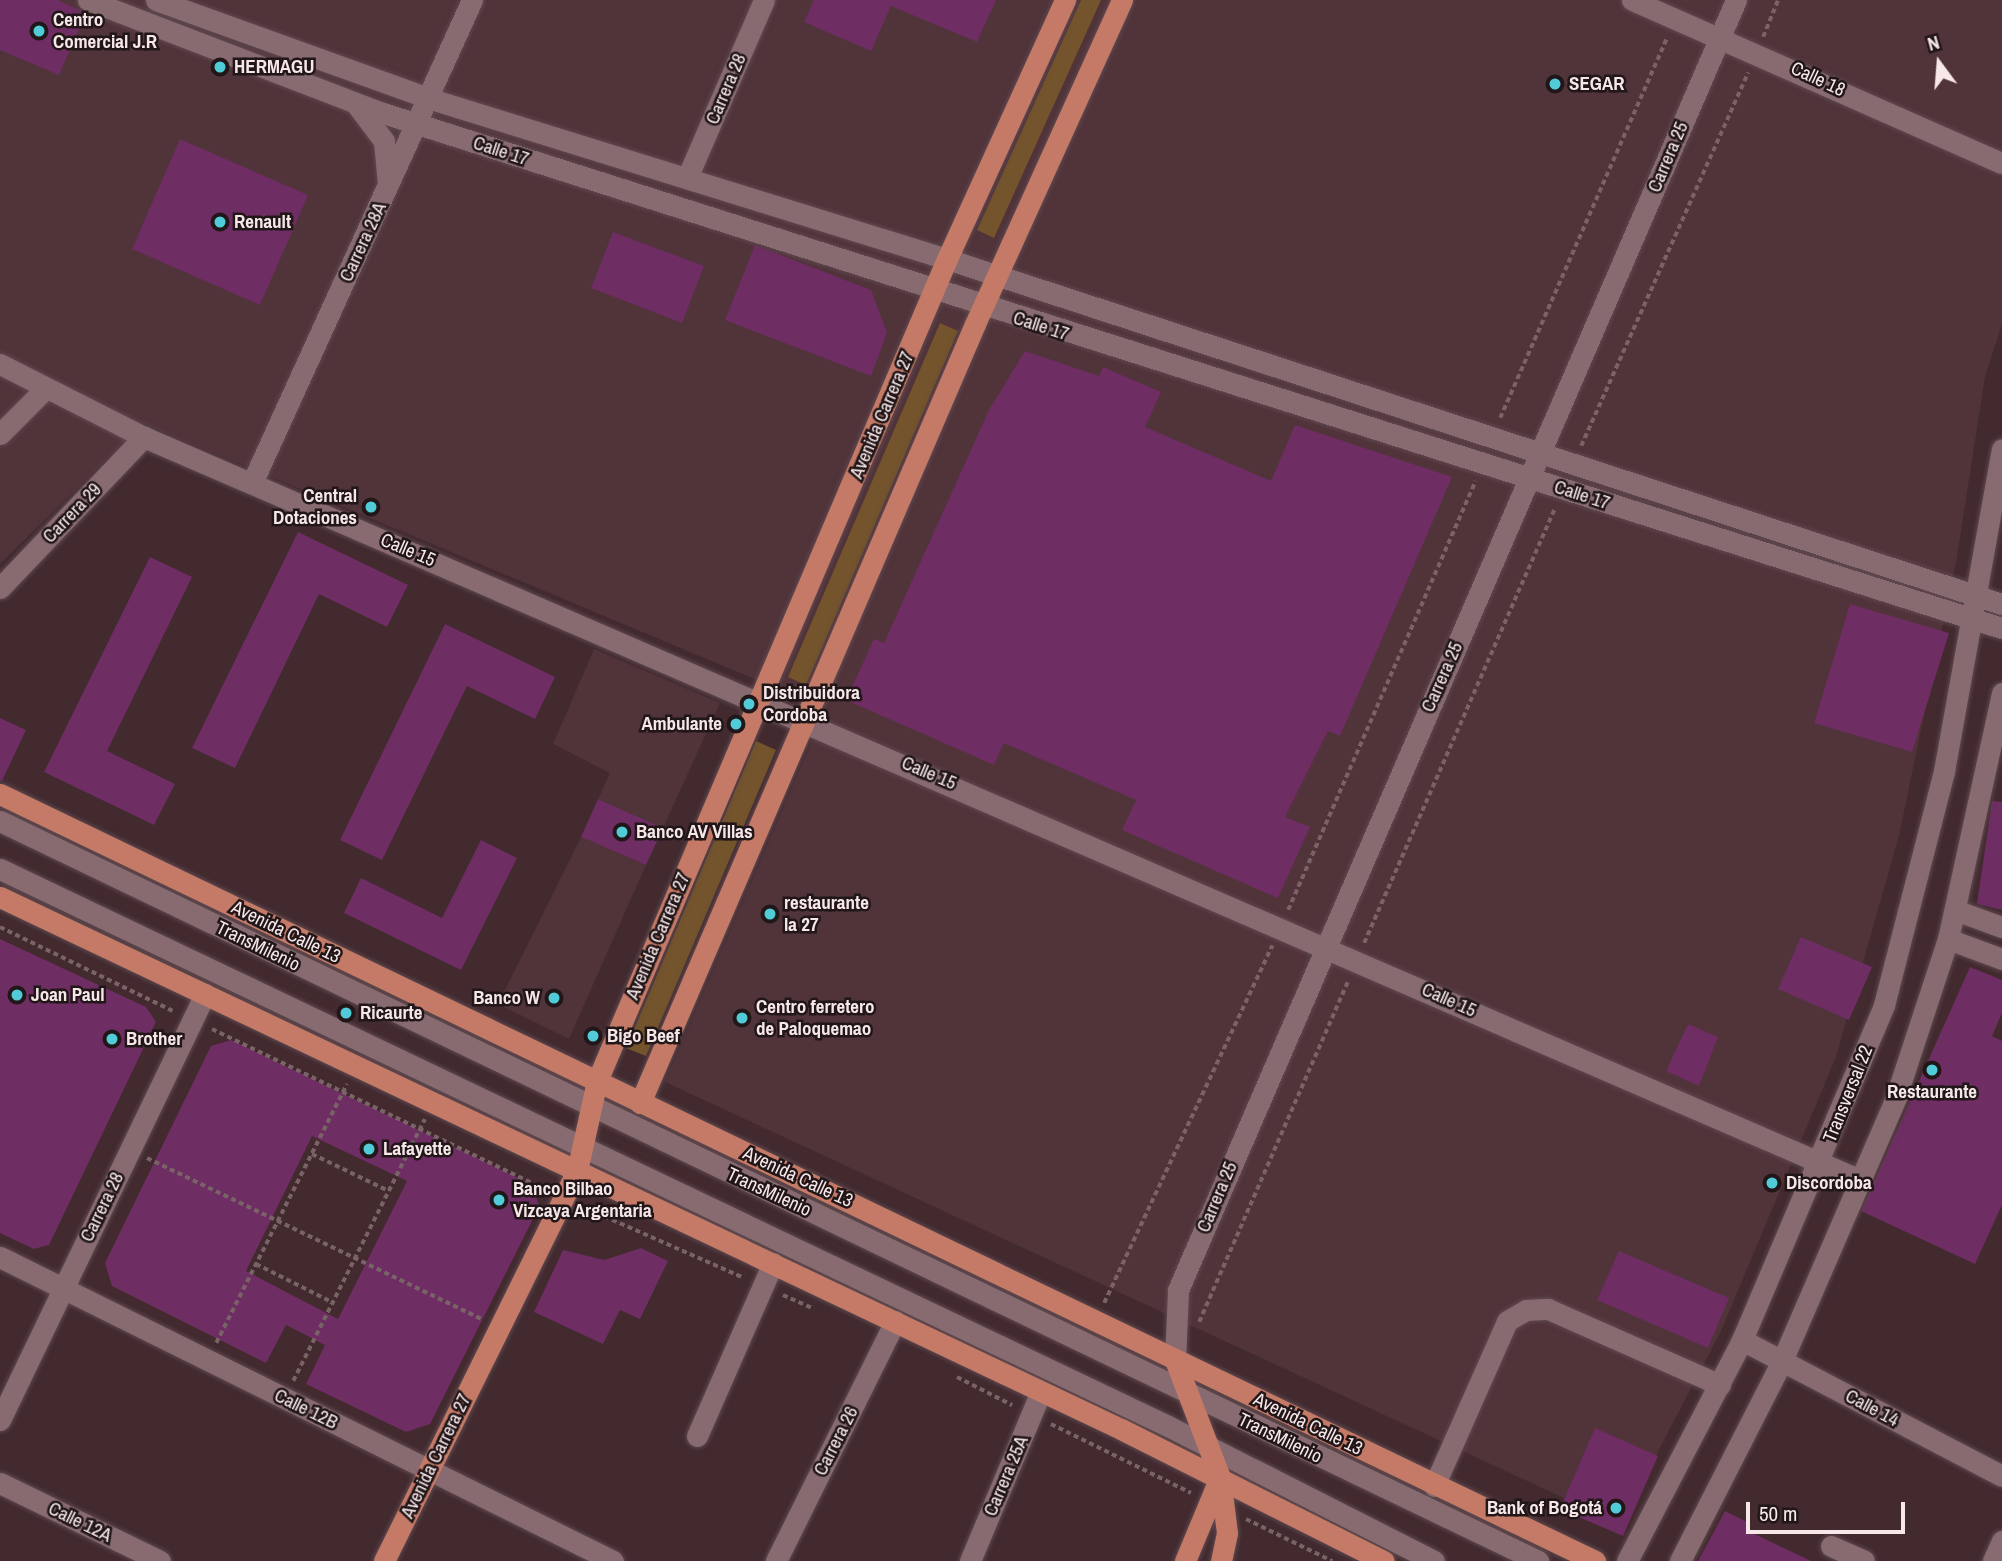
<!DOCTYPE html>
<meta charset="utf-8">
<style>
body{margin:0}
#map{position:relative;width:2002px;height:1561px;overflow:hidden;background:#422a2f;font-family:"Archivo Narrow",sans-serif}
div>[style]{position:absolute}
.built>*{inset:0;background:#51333a}
.green>*{inset:0;background:#74542c}
.building>*{inset:0;background:#6e2d63}
.path>*{height:3.5px;margin-top:-1.75px;transform-origin:0;background:repeating-linear-gradient(90deg,#796367 0 5px,transparent 0 8.5px)}
.roads{filter:drop-shadow(0 0 2px #5e494e) drop-shadow(0 0 2px #5e494e)}
.minor>*{height:21px;margin:-10.5px;padding:0 10.5px;transform-origin:10.5px;border-radius:10.5px;background:#876b70}
.major>*{height:21px;margin:-10.5px;padding:0 10.5px;transform-origin:10.5px;border-radius:10.5px;background:#c47a67}
.dots>*{width:19px;height:19px;translate:-50% -50%;box-sizing:border-box;border:4px solid #211618;border-radius:50%}
span{translate:-50% -50%;white-space:nowrap;text-align:center;line-height:1.15;-webkit-text-stroke:5px #211618;paint-order:stroke}
.poi-label{font-size:19px;color:#f7e7e9;font-weight:700}
.left{translate:0 -50%;text-align:left}
.right{translate:-100% -50%;text-align:right}
.street-label{font-size:19px;color:#f7e7e9}
.north{position:absolute;left:1904px;top:28px;width:70px;height:70px;-webkit-text-stroke:5px #211618;paint-order:stroke;rotate:344deg;font-size:19px;font-weight:700;line-height:28px;text-align:center;color:#f7e7e9}
.north::after{content:'';display:block;margin:auto;width:24px;height:32px;background:#f7e7e9;clip-path:polygon(50% 0,100% 100%,50% 72%,0 100%)}
.scale{position:absolute;left:1746px;top:1502px;width:159px;height:32px;box-sizing:border-box;border:4px solid #f7e7e9;border-top:0;padding-left:9px;font-size:21px;line-height:24px;white-space:nowrap;color:#f7e7e9;-webkit-text-stroke:5px #211618;paint-order:stroke}
</style>
<div id="map">
<div class="built">
<i style="clip-path:polygon(0 0,2002px 0,2002px 324px,1985px 377px,1957px 557px,1899px 836px,1836px 1057px,1721px 1331px,1620px 1524px,665px 1082px,826px 709px,143px 423px,0 564px)"></i>
<i style="clip-path:polygon(594px 649px,720px 703px,663px 828px,598px 799px,610px 773px,553px 744px)"></i>
<i style="clip-path:polygon(581px 837px,646px 865px,569px 1039px,498px 1004px)"></i>
</div>
<div class="green">
<i style="clip-path:polygon(1081px 0,1101px 0,994px 238px,977px 230px)"></i>
<i style="clip-path:polygon(940px 323px,958px 331px,806px 685px,788px 677px)"></i>
<i style="clip-path:polygon(756px 741px,776px 750px,646px 1056px,626px 1048px)"></i>
</div>
<div class="building">
<i style="clip-path:polygon(0 0,58px 0,86px 13px,59px 75px,0 50px)"></i>
<i style="clip-path:polygon(814px 0,996px 0,977px 42px,891px 6px,871px 51px,804px 22px)"></i>
<i style="clip-path:polygon(180px 139px,308px 195px,260px 305px,132px 249px)"></i>
<i style="clip-path:polygon(613px 232px,704px 266px,682px 323px,591px 288px)"></i>
<i style="clip-path:polygon(755px 245px,871px 290px,887px 333px,871px 376px,725px 320px)"></i>
<i style="clip-path:polygon(1025px 351px,1099px 376px,1103px 367px,1161px 392px,1145px 427px,1271px 481px,1295px 425px,1452px 477px,1340px 736px,1328px 731px,1285px 817px,1310px 827px,1278px 898px,1122px 830px,1136px 800px,1004px 743px,994px 765px,846px 700px,874px 639px,884px 643px,989px 410px)"></i>
<i style="clip-path:polygon(298px 532px,408px 585px,387px 627px,319px 594px,235px 768px,192px 748px)"></i>
<i style="clip-path:polygon(150px 557px,192px 577px,107px 751px,175px 784px,154px 825px,44px 772px)"></i>
<i style="clip-path:polygon(1850px 604px,1949px 633px,1912px 752px,1814px 723px)"></i>
<i style="clip-path:polygon(445px 624px,555px 677px,535px 719px,467px 686px,382px 860px,340px 840px)"></i>
<i style="clip-path:polygon(0 718px,26px 730px,2px 781px,0 781px)"></i>
<i style="clip-path:polygon(598px 799px,663px 828px,646px 865px,581px 837px)"></i>
<i style="clip-path:polygon(1992px 801px,2002px 802px,2002px 910px,1977px 904px)"></i>
<i style="clip-path:polygon(481px 840px,517px 858px,461px 970px,344px 913px,361px 878px,442px 918px)"></i>
<i style="clip-path:polygon(1801px 937px,1872px 967px,1849px 1020px,1778px 989px)"></i>
<i style="clip-path:polygon(0 939px,146px 1007px,156px 1022px,49px 1245px,34px 1249px,0 1233px)"></i>
<i style="clip-path:polygon(1970px 967px,2002px 980px,2002px 1013px,1992px 1036px,2002px 1041px,2002px 1205px,1975px 1264px,1861px 1211px)"></i>
<i style="clip-path:polygon(1688px 1024px,1718px 1037px,1699px 1086px,1666px 1071px)"></i>
<i style="clip-path:polygon(evenodd,231px 1040px,533px 1185px,539px 1207px,430px 1424px,406px 1432px,306px 1384px,325px 1345px,286px 1325px,266px 1363px,112px 1286px,105px 1263px,211px 1046px,231px 1040px,312px 1136px,407px 1181px,338px 1319px,246px 1271px,312px 1136px)"></i>
<i style="clip-path:polygon(641px 1248px,668px 1261px,640px 1319px,620px 1310px,603px 1344px,534px 1312px,563px 1250px,604px 1260px)"></i>
<i style="clip-path:polygon(1619px 1251px,1729px 1298px,1708px 1348px,1597px 1300px)"></i>
<i style="clip-path:polygon(1595px 1428px,1658px 1456px,1623px 1536px,1560px 1509px)"></i>
<i style="clip-path:polygon(1725px 1511px,1749px 1523px,1746px 1530px,1811px 1561px,1698px 1561px)"></i>
</div>
<div class="path">
<i style="left:1763px;top:37px;width:40px;rotate:-68deg"></i>
<i style="left:1500px;top:418px;width:415px;rotate:-66.3deg"></i>
<i style="left:1581px;top:446px;width:409px;rotate:-65.9deg"></i>
<i style="left:1288px;top:910px;width:468px;rotate:-66.4deg"></i>
<i style="left:0;top:927px;width:192px;rotate:25.9deg"></i>
<i style="left:1364px;top:943px;width:475px;rotate:-66.3deg"></i>
<i style="left:212px;top:1029px;width:369px;rotate:25.7deg"></i>
<i style="left:312px;top:1154px;width:85px;rotate:25.7deg"></i>
<i style="left:147px;top:1158px;width:371px;rotate:25.7deg"></i>
<i style="left:581px;top:1206px;width:178px;rotate:23.8deg"></i>
<i style="left:256px;top:1264px;width:87px;rotate:26.6deg"></i>
<i style="left:783px;top:1295px;width:34px;rotate:24deg"></i>
<i style="left:1104px;top:1303px;width:395px;rotate:-64.8deg"></i>
<i style="left:1199px;top:1322px;width:374px;rotate:-66.4deg"></i>
<i style="left:216px;top:1343px;width:290px;rotate:-63.2deg"></i>
<i style="left:957px;top:1377px;width:62px;rotate:27deg"></i>
<i style="left:293px;top:1381px;width:293px;rotate:-63.3deg"></i>
<i style="left:1051px;top:1424px;width:156px;rotate:26.2deg"></i>
<i style="left:1246px;top:1519px;width:96px;rotate:26deg"></i>
</div>
<div class="roads">
<div class="minor">
<i style="left:88px;top:0;width:316px;rotate:21deg"></i>
<i style="left:383px;top:113px;width:1699px;rotate:17.65deg"></i>
<i style="left:156px;top:0;width:292px;rotate:19.8deg"></i>
<i style="left:431px;top:99px;width:540px;rotate:17.23deg"></i>
<i style="left:947px;top:259px;width:1110px;rotate:18.11deg"></i>
<i style="left:1632px;top:0;width:404px;rotate:23.8deg"></i>
<i style="left:356px;top:104px;width:46px;rotate:52.9deg"></i>
<i style="left:384px;top:141px;width:44px;rotate:84.8deg"></i>
<i style="left:687px;top:178px;width:194px;rotate:-66.6deg"></i>
<i style="left:0;top:364px;width:161px;rotate:26.9deg"></i>
<i style="left:144px;top:437px;width:1870px;rotate:23.41deg"></i>
<i style="left:0;top:434px;width:62px;rotate:-45deg"></i>
<i style="left:252px;top:483px;width:531px;rotate:-65.51deg"></i>
<i style="left:0;top:588px;width:209px;rotate:-46.4deg"></i>
<i style="left:0;top:821px;width:1707px;rotate:25.69deg"></i>
<i style="left:0;top:869px;width:1294px;rotate:25.5deg"></i>
<i style="left:1168px;top:1426px;width:298px;rotate:26.9deg"></i>
<i style="left:1955px;top:910px;width:50px;rotate:19.9deg"></i>
<i style="left:1948px;top:939px;width:58px;rotate:20.3deg"></i>
<i style="left:0;top:1257px;width:684px;rotate:26.38deg"></i>
<i style="left:1742px;top:1340px;width:293px;rotate:27.6deg"></i>
<i style="left:1175px;top:1360px;width:70px;rotate:-87.5deg"></i>
<i style="left:1178px;top:1290px;width:1406px;rotate:-66.61deg"></i>
<i style="left:0;top:1420px;width:473px;rotate:-64.3deg"></i>
<i style="left:697px;top:1436px;width:189px;rotate:-66.3deg"></i>
<i style="left:0;top:1483px;width:178px;rotate:26deg"></i>
<i style="left:1434px;top:1486px;width:180px;rotate:-66.1deg"></i>
<i style="left:1507px;top:1321px;width:22px;rotate:-30deg"></i>
<i style="left:1526px;top:1310px;width:22px;rotate:-3deg"></i>
<i style="left:1548px;top:1309px;width:188px;rotate:23.8deg"></i>
<i style="left:1831px;top:1546px;width:36px;rotate:24deg"></i>
<i style="left:776px;top:1561px;width:268px;rotate:-63.6deg"></i>
<i style="left:970px;top:1561px;width:184px;rotate:-67.3deg"></i>
<i style="left:1627px;top:1561px;width:249px;rotate:-62.5deg"></i>
<i style="left:1742px;top:1340px;width:364px;rotate:-67deg"></i>
<i style="left:1884px;top:1005px;width:242px;rotate:-75.6deg"></i>
<i style="left:1944px;top:771px;width:327px;rotate:-79.8deg"></i>
<i style="left:1680px;top:1561px;width:225px;rotate:-63deg"></i>
<i style="left:1782px;top:1361px;width:288px;rotate:-66.6deg"></i>
<i style="left:1896px;top:1097px;width:166px;rotate:-71.8deg"></i>
<i style="left:1948px;top:939px;width:252px;rotate:-77.6deg"></i>
<i style="left:1993px;top:1561px;width:22px;rotate:-66deg"></i>
</div>
<div class="major">
<i style="left:0;top:794px;width:1770px;rotate:25.68deg"></i>
<i style="left:0;top:897px;width:1241px;rotate:25.39deg"></i>
<i style="left:1121px;top:1429px;width:294px;rotate:26.7deg"></i>
<i style="left:640px;top:1103px;width:848px;rotate:-66.73deg"></i>
<i style="left:975px;top:324px;width:356px;rotate:-65.6deg"></i>
<i style="left:1175px;top:1360px;width:125px;rotate:69deg"></i>
<i style="left:1220px;top:1477px;width:56px;rotate:82.9deg"></i>
<i style="left:1227px;top:1533px;width:29px;rotate:102deg"></i>
<i style="left:384px;top:1561px;width:435px;rotate:-63.7deg"></i>
<i style="left:577px;top:1171px;width:92px;rotate:-77.5deg"></i>
<i style="left:597px;top:1081px;width:893px;rotate:-66.94deg"></i>
<i style="left:947px;top:259px;width:285px;rotate:-65.5deg"></i>
<i style="left:1185px;top:1561px;width:91px;rotate:-67.4deg"></i>
</div>
</div>
<div class="dots">
<i style="left:39px;top:31px;background:#52cbd8"></i>
<i style="left:220px;top:67px;background:#52cbd8"></i>
<i style="left:1555px;top:84px;background:#52cbd8"></i>
<i style="left:220px;top:222px;background:#52cbd8"></i>
<i style="left:371px;top:507px;background:#52cbd8"></i>
<i style="left:749px;top:704px;background:#52cbd8"></i>
<i style="left:736px;top:724px;background:#52cbd8"></i>
<i style="left:622px;top:832px;background:#52cbd8"></i>
<i style="left:770px;top:914px;background:#52cbd8"></i>
<i style="left:17px;top:995px;background:#52cbd8"></i>
<i style="left:554px;top:998px;background:#52cbd8"></i>
<i style="left:346px;top:1013px;background:#52cbd8"></i>
<i style="left:742px;top:1018px;background:#52cbd8"></i>
<i style="left:593px;top:1036px;background:#52cbd8"></i>
<i style="left:112px;top:1039px;background:#52cbd8"></i>
<i style="left:1932px;top:1070px;background:#52cbd8"></i>
<i style="left:369px;top:1149px;background:#52cbd8"></i>
<i style="left:1772px;top:1183px;background:#52cbd8"></i>
<i style="left:499px;top:1200px;background:#52cbd8"></i>
<i style="left:1616px;top:1508px;background:#52cbd8"></i>
</div>
<div class="poi-label">
<span class="left" style="left:53px;top:31px">Centro<br>Comercial J.R</span>
<span class="left" style="left:234px;top:67px">HERMAGU</span>
<span class="left" style="left:1569px;top:84px">SEGAR</span>
<span class="left" style="left:234px;top:222px">Renault</span>
<span class="right" style="left:357px;top:507px">Central<br>Dotaciones</span>
<span class="left" style="left:763px;top:704px">Distribuidora<br>Cordoba</span>
<span class="right" style="left:722px;top:724px">Ambulante</span>
<span class="left" style="left:636px;top:832px">Banco AV Villas</span>
<span class="left" style="left:784px;top:914px">restaurante<br>la 27</span>
<span class="left" style="left:31px;top:995px">Joan Paul</span>
<span class="right" style="left:540px;top:998px">Banco W</span>
<span class="left" style="left:756px;top:1018px">Centro ferretero<br>de Paloquemao</span>
<span class="left" style="left:360px;top:1013px">Ricaurte</span>
<span class="left" style="left:607px;top:1036px">Bigo Beef</span>
<span class="left" style="left:126px;top:1039px">Brother</span>
<span style="left:1932px;top:1092px">Restaurante</span>
<span class="left" style="left:383px;top:1149px">Lafayette</span>
<span class="left" style="left:1786px;top:1183px">Discordoba</span>
<span class="left" style="left:513px;top:1200px">Banco Bilbao<br>Vizcaya Argentaria</span>
<span class="right" style="left:1602px;top:1508px">Bank of Bogotá</span>
</div>
<div class="street-label">
<span style="left:1818px;top:79px;rotate:25deg">Calle 18</span>
<span style="left:726px;top:89px;rotate:-67deg">Carrera 28</span>
<span style="left:501px;top:151px;rotate:18deg">Calle 17</span>
<span style="left:1668px;top:157px;rotate:-67deg">Carrera 25</span>
<span style="left:363px;top:242px;rotate:-65deg">Carrera 28A</span>
<span style="left:1041px;top:326px;rotate:18deg">Calle 17</span>
<span style="left:882px;top:415px;rotate:-67deg">Avenida Carrera 27</span>
<span style="left:1582px;top:495px;rotate:18deg">Calle 17</span>
<span style="left:72px;top:513px;rotate:-46deg">Carrera 29</span>
<span style="left:408px;top:550px;rotate:23deg">Calle 15</span>
<span style="left:1442px;top:677px;rotate:-66deg">Carrera 25</span>
<span style="left:929px;top:773px;rotate:23deg">Calle 15</span>
<span style="left:286px;top:932px;rotate:26deg">Avenida Calle 13</span>
<span style="left:658px;top:936px;rotate:-67deg">Avenida Carrera 27</span>
<span style="left:258px;top:946px;rotate:26deg">TransMilenio</span>
<span style="left:1449px;top:1000px;rotate:24deg">Calle 15</span>
<span style="left:1848px;top:1094px;rotate:-68deg">Transversal 22</span>
<span style="left:798px;top:1177px;rotate:25deg">Avenida Calle 13</span>
<span style="left:769px;top:1192px;rotate:25deg">TransMilenio</span>
<span style="left:1217px;top:1197px;rotate:-67deg">Carrera 25</span>
<span style="left:102px;top:1207px;rotate:-64deg">Carrera 28</span>
<span style="left:1872px;top:1408px;rotate:28deg">Calle 14</span>
<span style="left:306px;top:1409px;rotate:26deg">Calle 12B</span>
<span style="left:1308px;top:1424px;rotate:26deg">Avenida Calle 13</span>
<span style="left:1280px;top:1438px;rotate:26deg">TransMilenio</span>
<span style="left:836px;top:1441px;rotate:-63deg">Carrera 26</span>
<span style="left:436px;top:1456px;rotate:-64deg">Avenida Carrera 27</span>
<span style="left:1006px;top:1476px;rotate:-67deg">Carrera 25A</span>
<span style="left:80px;top:1522px;rotate:26deg">Calle 12A</span>
</div>
<div class="north">N</div>
<div class="scale">50 m</div>
</div>
